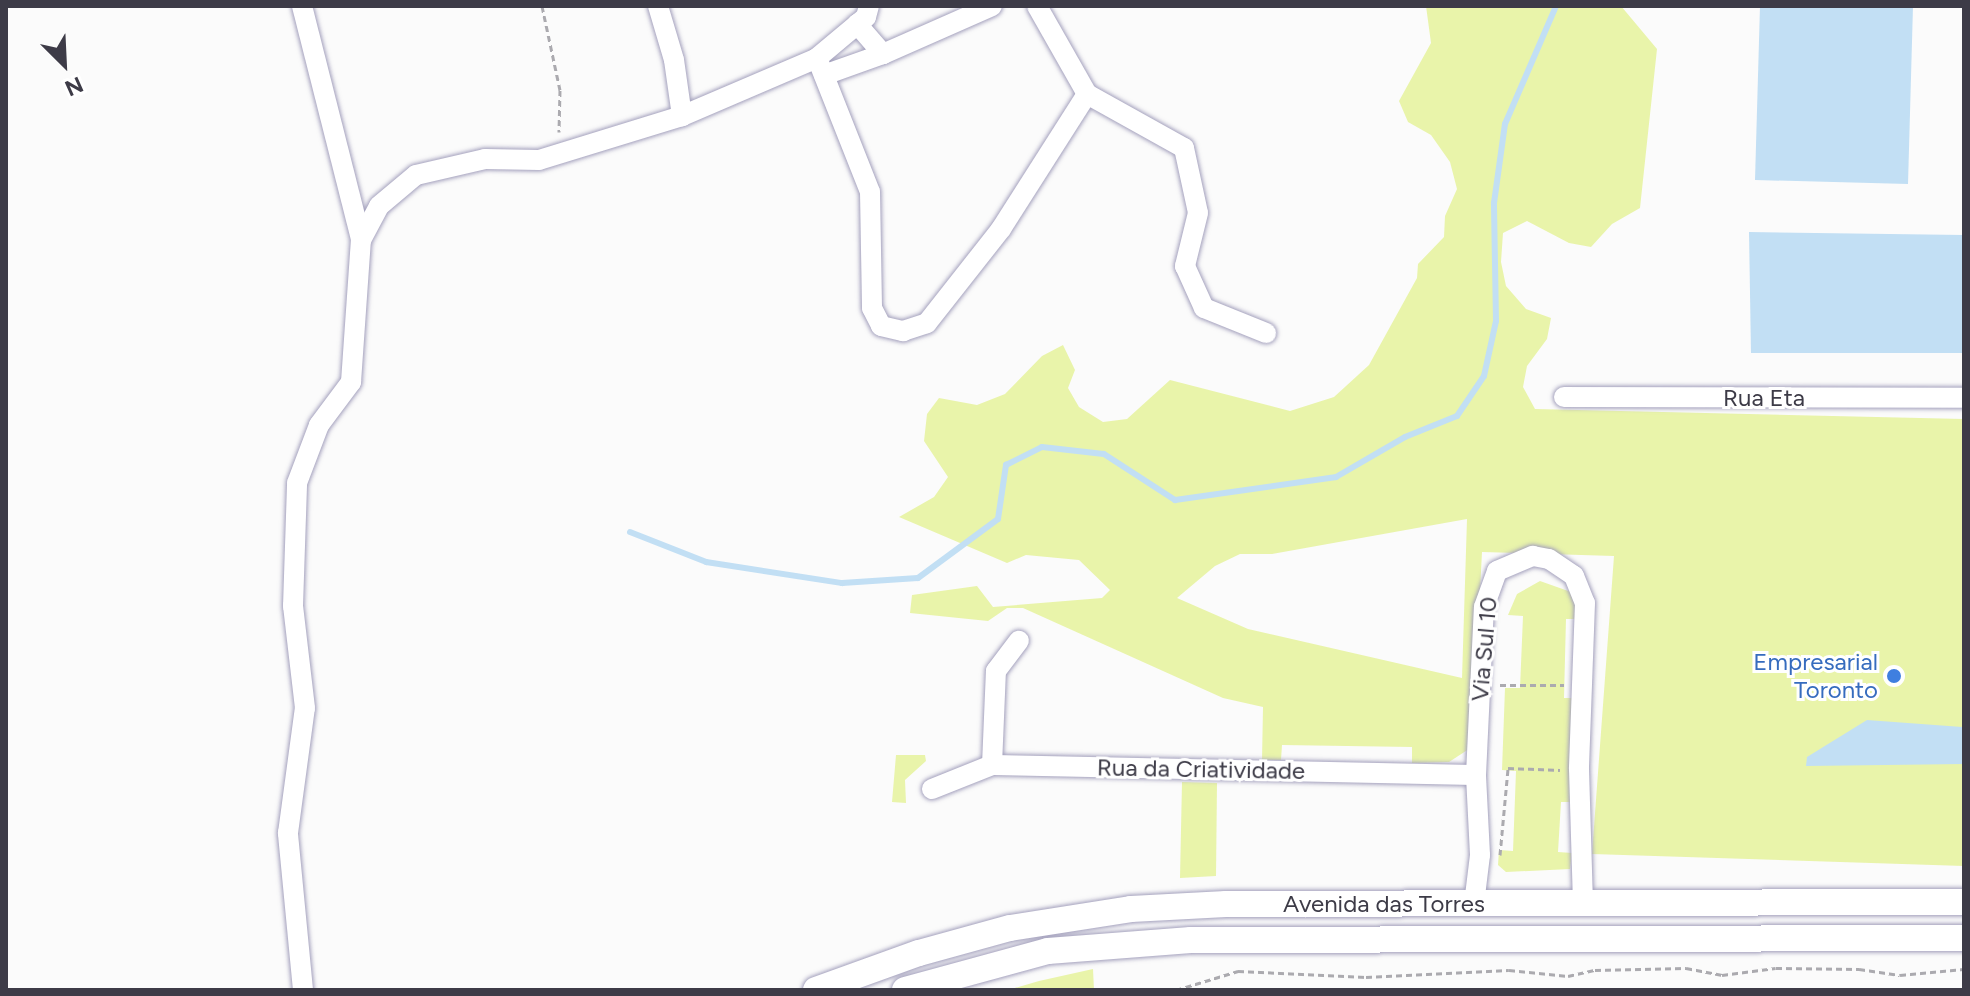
<!DOCTYPE html>
<style>
body{margin:0}
#map{position:relative;width:1970px;height:996px;overflow:hidden;background:#fbfbfb;font-family:Figtree,sans-serif}
div>[style]{position:absolute}
.green>*{inset:0;background:#e9f4aa}
.water>*{inset:0;background:#c2dff4}
.stream>*{height:6px;margin:-3px;padding:0 3px;transform-origin:3px;border-radius:3px;background:#c2dff4}
.path>*{height:3px;margin-top:-1.5px;transform-origin:0;background:repeating-linear-gradient(90deg,#abaaaf 0 6px,transparent 0 10px)}
.roads{filter:drop-shadow(0 0 2px #a4a1bd) drop-shadow(0 0 2px #a4a1bd)}
.minor>*{height:20px;margin:-10px;padding:0 10px;transform-origin:10px;border-radius:10px;background:#fff}
.major>*{height:26px;margin:-13px;padding:0 13px;transform-origin:13px;border-radius:13px;background:#fff}
.dots>*{width:22px;height:22px;translate:-50% -50%;box-sizing:border-box;border:4px solid #fff;border-radius:50%}
span{translate:-50% -50%;white-space:nowrap;text-align:center;line-height:1.15;-webkit-text-stroke:6px #fff;paint-order:stroke}
.street-label{font-size:24px;color:#3d3b47}
.shop-label{font-size:24px;color:#366cbe}
.right{translate:-100% -50%;text-align:right}
.frame{position:absolute;inset:0;border:8px solid #3d3b47;pointer-events:none}
.north{position:absolute;left:24px;top:24px;width:80px;height:80px;-webkit-text-stroke:6px #fff;paint-order:stroke;rotate:156deg;font-size:22px;font-weight:700;line-height:32px;text-align:center;color:#3d3b47}
.north::after{content:'';display:block;margin:auto;width:28px;height:36px;background:#3d3b47;clip-path:polygon(50% 0,100% 100%,50% 72%,0 100%)}
</style>
<div id="map">
<div class="green">
<i style="clip-path:polygon(evenodd,1426px 6px,1621px 6px,1657px 49px,1640px 208px,1612px 224px,1591px 247px,1569px 243px,1527px 221px,1503px 233px,1501px 262px,1506px 286px,1526px 309px,1551px 318px,1547px 339px,1527px 366px,1523px 387px,1535px 409px,1964px 419px,1964px 866px,1592px 854px,1614px 556px,1482px 552px,1472px 747px,1449px 762px,1412px 763px,1412px 747px,1282px 745px,1281px 760px,1262px 760px,1263px 707px,1223px 698px,1023px 608px,1007px 608px,988px 621px,910px 613px,912px 595px,977px 586px,993px 607px,1102px 598px,1110px 590px,1079px 560px,1026px 555px,1007px 563px,899px 517px,934px 497px,948px 477px,924px 441px,927px 414px,939px 398px,977px 405px,1005px 394px,1042px 356px,1063px 345px,1075px 370px,1068px 388px,1079px 407px,1103px 422px,1127px 419px,1170px 380px,1290px 411px,1334px 397px,1369px 365px,1417px 278px,1418px 264px,1444px 237px,1445px 216px,1457px 189px,1450px 162px,1431px 135px,1408px 122px,1399px 101px,1431px 43px,1426px 6px,1467px 519px,1462px 678px,1248px 629px,1177px 598px,1215px 566px,1240px 554px,1272px 554px,1467px 519px)"></i>
<i style="clip-path:polygon(1540px 581px,1571px 592px,1581px 619px,1566px 619px,1564px 698px,1579px 698px,1575px 802px,1561px 802px,1558px 852px,1572px 853px,1570px 869px,1506px 872px,1498px 865px,1499px 850px,1513px 851px,1516px 771px,1502px 770px,1505px 688px,1520px 688px,1523px 616px,1508px 615px,1517px 594px)"></i>
<i style="clip-path:polygon(896px 755px,925px 755px,926px 761px,905px 780px,906px 803px,892px 802px)"></i>
<i style="clip-path:polygon(1182px 782px,1217px 783px,1216px 876px,1180px 878px)"></i>
<i style="clip-path:polygon(1093px 969px,1094px 990px,1008px 990px,1039px 981px)"></i>
</div>
<div class="water">
<i style="clip-path:polygon(1760px 6px,1913px 6px,1908px 184px,1755px 180px)"></i>
<i style="clip-path:polygon(1749px 232px,1964px 235px,1964px 353px,1751px 353px)"></i>
<i style="clip-path:polygon(1867px 720px,1962px 727px,1964px 764px,1806px 766px,1807px 757px)"></i>
</div>
<div class="stream">
<i style="left:630px;top:532px;width:82px;rotate:21.5deg"></i>
<i style="left:706px;top:562px;width:138px;rotate:8.8deg"></i>
<i style="left:842px;top:583px;width:76px;rotate:-3.8deg"></i>
<i style="left:918px;top:578px;width:99px;rotate:-36.4deg"></i>
<i style="left:998px;top:519px;width:55px;rotate:-81.6deg"></i>
<i style="left:1006px;top:465px;width:40px;rotate:-26.6deg"></i>
<i style="left:1042px;top:447px;width:62px;rotate:6.4deg"></i>
<i style="left:1104px;top:454px;width:85px;rotate:32.9deg"></i>
<i style="left:1175px;top:500px;width:163px;rotate:-8.1deg"></i>
<i style="left:1336px;top:477px;width:80px;rotate:-30.1deg"></i>
<i style="left:1405px;top:437px;width:56px;rotate:-22deg"></i>
<i style="left:1457px;top:416px;width:48px;rotate:-56deg"></i>
<i style="left:1484px;top:376px;width:56px;rotate:-77.7deg"></i>
<i style="left:1496px;top:321px;width:118px;rotate:-91deg"></i>
<i style="left:1494px;top:203px;width:80px;rotate:-82.1deg"></i>
<i style="left:1505px;top:124px;width:129px;rotate:-66.6deg"></i>
</div>
<div class="path">
<i style="left:542px;top:6px;width:86px;rotate:77.9deg"></i>
<i style="left:560px;top:90px;width:42px;rotate:91.4deg"></i>
<i style="left:1500px;top:685px;width:64px"></i>
<i style="left:1500px;top:855px;width:87px;rotate:-84.7deg"></i>
<i style="left:1508px;top:768px;width:52px;rotate:2.2deg"></i>
<i style="left:1176px;top:990px;width:65px;rotate:-17deg"></i>
<i style="left:1238px;top:971px;width:128px;rotate:2.7deg"></i>
<i style="left:1366px;top:977px;width:143px;rotate:-2.8deg"></i>
<i style="left:1509px;top:970px;width:59px;rotate:5.8deg"></i>
<i style="left:1568px;top:976px;width:28px;rotate:-13deg"></i>
<i style="left:1595px;top:970px;width:91px;rotate:-1.3deg"></i>
<i style="left:1686px;top:968px;width:37px;rotate:11deg"></i>
<i style="left:1722px;top:975px;width:54px;rotate:-7.4deg"></i>
<i style="left:1776px;top:968px;width:83px;rotate:0.7deg"></i>
<i style="left:1859px;top:969px;width:41px;rotate:8.3deg"></i>
<i style="left:1900px;top:975px;width:64px;rotate:-5.4deg"></i>
</div>
<div class="roads">
<div class="minor">
<i style="left:302px;top:6px;width:241px;rotate:75.8deg"></i>
<i style="left:658px;top:6px;width:56px;rotate:73.5deg"></i>
<i style="left:674px;top:60px;width:57px;rotate:81.9deg"></i>
<i style="left:1037px;top:6px;width:101px;rotate:60.4deg"></i>
<i style="left:1087px;top:94px;width:111px;rotate:29.1deg"></i>
<i style="left:1184px;top:148px;width:66px;rotate:77.8deg"></i>
<i style="left:1198px;top:213px;width:55px;rotate:103.8deg"></i>
<i style="left:1185px;top:266px;width:46px;rotate:65.7deg"></i>
<i style="left:1204px;top:308px;width:67px;rotate:22deg"></i>
<i style="left:857px;top:24px;width:40px;rotate:49deg"></i>
<i style="left:883px;top:54px;width:119px;rotate:-23.8deg"></i>
<i style="left:817px;top:58px;width:144px;rotate:68.4deg"></i>
<i style="left:870px;top:192px;width:116px;rotate:89deg"></i>
<i style="left:872px;top:308px;width:20px;rotate:63deg"></i>
<i style="left:881px;top:326px;width:23px;rotate:13deg"></i>
<i style="left:903px;top:331px;width:25px;rotate:-18deg"></i>
<i style="left:927px;top:323px;width:120px;rotate:-51.8deg"></i>
<i style="left:1001px;top:229px;width:160px;rotate:-57.5deg"></i>
<i style="left:824px;top:75px;width:63px;rotate:-19.6deg"></i>
<i style="left:1564px;top:397px;width:400px;rotate:0.1deg"></i>
<i style="left:992px;top:765px;width:94px;rotate:-87.6deg"></i>
<i style="left:996px;top:671px;width:38px;rotate:-53deg"></i>
<i style="left:932px;top:789px;width:65px;rotate:-21.8deg"></i>
<i style="left:992px;top:765px;width:484px;rotate:1.2deg"></i>
<i style="left:1474px;top:904px;width:49px;rotate:-83deg"></i>
<i style="left:1480px;top:855px;width:80px;rotate:-92.9deg"></i>
<i style="left:1476px;top:775px;width:168px;rotate:-87.3deg"></i>
<i style="left:1484px;top:607px;width:38px;rotate:-70deg"></i>
<i style="left:1497px;top:571px;width:39px;rotate:-23deg"></i>
<i style="left:1533px;top:556px;width:16px;rotate:11deg"></i>
<i style="left:1549px;top:559px;width:30px;rotate:34deg"></i>
<i style="left:1574px;top:576px;width:29px;rotate:68deg"></i>
<i style="left:1585px;top:603px;width:166px;rotate:92.1deg"></i>
<i style="left:1579px;top:769px;width:133px;rotate:88.3deg"></i>
<i style="left:303px;top:990px;width:158px;rotate:-95.5deg"></i>
<i style="left:288px;top:833px;width:126px;rotate:-82.3deg"></i>
<i style="left:305px;top:708px;width:103px;rotate:-96.7deg"></i>
<i style="left:293px;top:606px;width:123px;rotate:-88.1deg"></i>
<i style="left:297px;top:483px;width:62px;rotate:-69.2deg"></i>
<i style="left:319px;top:425px;width:54px;rotate:-53.3deg"></i>
<i style="left:351px;top:382px;width:142px;rotate:-86deg"></i>
<i style="left:361px;top:240px;width:38px;rotate:-62deg"></i>
<i style="left:379px;top:206px;width:48px;rotate:-40deg"></i>
<i style="left:416px;top:175px;width:71px;rotate:-13.1deg"></i>
<i style="left:485px;top:159px;width:54px;rotate:1.1deg"></i>
<i style="left:539px;top:160px;width:150px;rotate:-17.1deg"></i>
<i style="left:682px;top:116px;width:147px;rotate:-23.2deg"></i>
<i style="left:817px;top:58px;width:64px;rotate:-39.9deg"></i>
<i style="left:866px;top:17px;width:11px;rotate:-75deg"></i>
</div>
<div class="major">
<i style="left:816px;top:990px;width:109px;rotate:-19.8deg"></i>
<i style="left:919px;top:953px;width:94px;rotate:-15.4deg"></i>
<i style="left:1010px;top:928px;width:122px;rotate:-8.9deg"></i>
<i style="left:1131px;top:909px;width:95px;rotate:-3deg"></i>
<i style="left:1226px;top:904px;width:738px;rotate:-0.16deg"></i>
<i style="left:905px;top:990px;width:148px;rotate:-15.3deg"></i>
<i style="left:1048px;top:951px;width:143px;rotate:-4.4deg"></i>
<i style="left:1191px;top:940px;width:773px;rotate:-0.15deg"></i>
</div>
</div>
<div class="dots">
<i style="left:1894px;top:676px;background:#3f7fe0"></i>
</div>
<div class="street-label">
<span style="left:1764px;top:398px">Rua Eta</span>
<span style="left:1484px;top:649px;rotate:-85deg">Via Sul 10</span>
<span style="left:1201px;top:769px;rotate:1deg">Rua da Criatividade</span>
<span style="left:1384px;top:904px">Avenida das Torres</span>
</div>
<div class="shop-label">
<span class="right" style="left:1878px;top:676px">Empresarial<br>Toronto</span>
</div>
<div class="frame"></div>
<div class="north">N</div>
</div>
